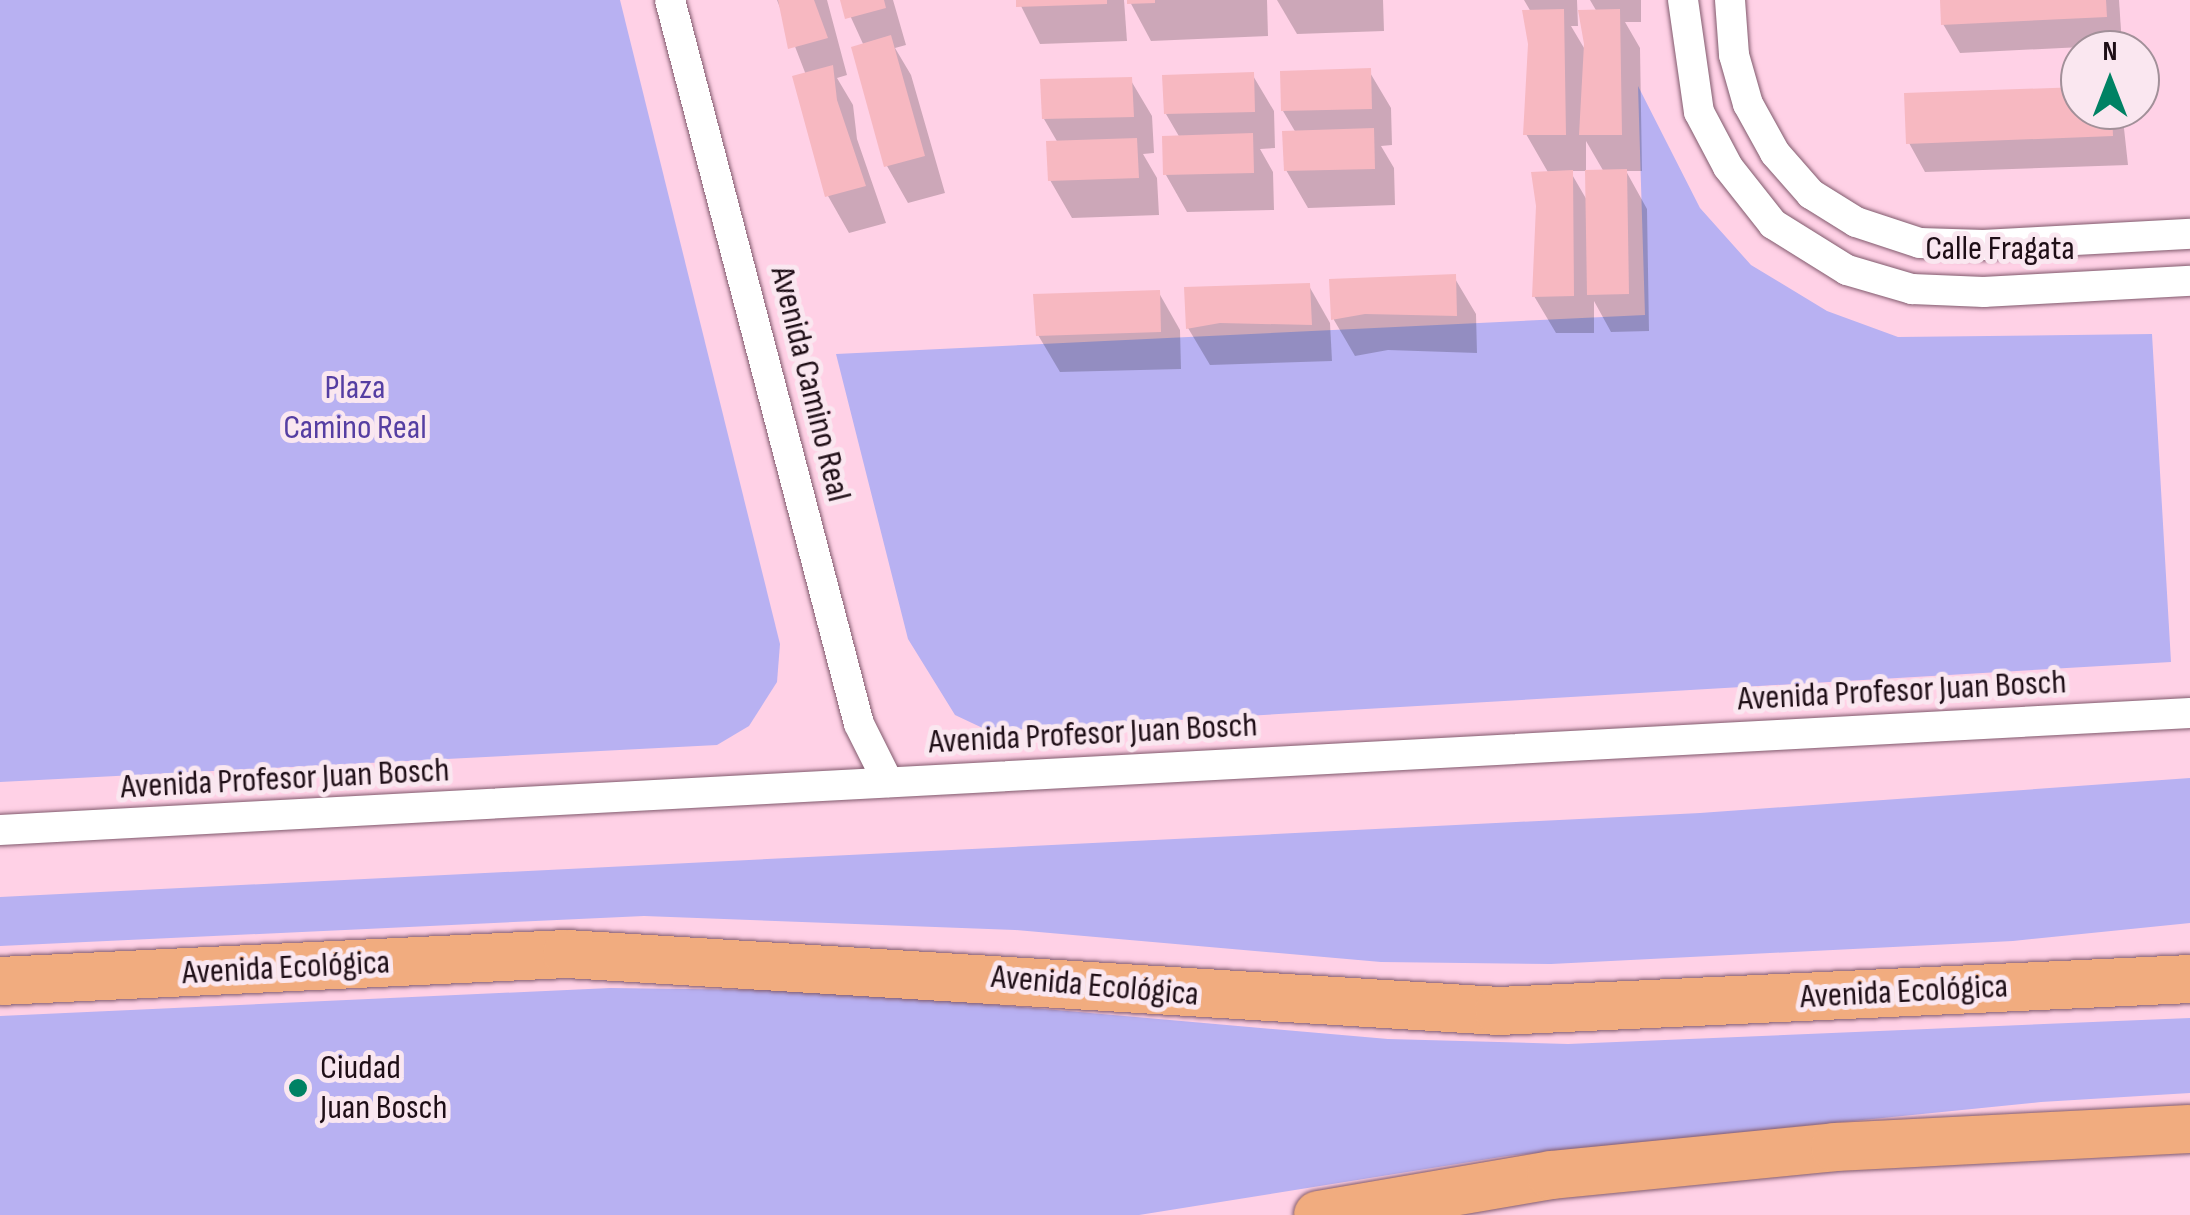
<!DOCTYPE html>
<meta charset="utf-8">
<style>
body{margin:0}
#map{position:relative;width:2190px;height:1215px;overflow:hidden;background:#ffd1e6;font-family:"Sofia Sans Condensed",sans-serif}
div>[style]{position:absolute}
.green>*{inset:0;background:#b8b1f2}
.shadow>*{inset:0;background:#0003}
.building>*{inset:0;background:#f7b8c1}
.roads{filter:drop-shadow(0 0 2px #815a6d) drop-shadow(0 0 2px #815a6d)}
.street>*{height:30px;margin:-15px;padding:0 15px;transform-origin:15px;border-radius:15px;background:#fff}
.primary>*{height:48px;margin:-24px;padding:0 24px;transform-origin:24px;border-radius:24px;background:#f1ac7f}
.dots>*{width:28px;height:28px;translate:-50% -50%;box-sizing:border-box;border:5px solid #fae7f0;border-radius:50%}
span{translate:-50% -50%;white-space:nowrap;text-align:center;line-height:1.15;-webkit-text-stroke:10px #fae7f0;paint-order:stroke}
.street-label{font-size:35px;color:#1e0e16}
.park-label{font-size:35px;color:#553ea2}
.poi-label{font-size:35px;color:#1e0e16}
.left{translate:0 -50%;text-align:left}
.north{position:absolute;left:2060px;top:30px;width:100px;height:100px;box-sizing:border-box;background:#fae7f0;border:2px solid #a29099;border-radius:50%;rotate:0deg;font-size:28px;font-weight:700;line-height:40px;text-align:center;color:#1e0e16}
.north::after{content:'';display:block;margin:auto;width:35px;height:45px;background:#008264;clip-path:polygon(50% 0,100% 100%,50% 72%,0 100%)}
</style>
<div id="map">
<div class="green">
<i style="clip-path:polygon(0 0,620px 0,780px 644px,777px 682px,749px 726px,717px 745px,0 782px)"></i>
<i style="clip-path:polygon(1638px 86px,1700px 208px,1751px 265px,1827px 311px,1898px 337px,2152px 334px,2171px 662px,989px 731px,955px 715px,908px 639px,836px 354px,1645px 315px)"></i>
<i style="clip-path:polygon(2190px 778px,2190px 923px,2013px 941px,1551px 964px,1381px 962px,1015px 930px,644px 916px,0 946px,0 897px,1700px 813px)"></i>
<i style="clip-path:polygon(610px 988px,838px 991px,1388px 1039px,1568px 1044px,2190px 1018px,2190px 1093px,2041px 1102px,1507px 1156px,1139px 1215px,0 1215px,0 1016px)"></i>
</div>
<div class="shadow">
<i style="clip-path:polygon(777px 0,827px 0,847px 75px,837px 78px,853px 105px,857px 139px,886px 223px,849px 233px,828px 196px,806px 75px)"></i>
<i style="clip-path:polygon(843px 0,893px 0,906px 45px,895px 48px,911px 75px,945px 193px,908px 203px,887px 166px,864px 46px)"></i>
<i style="clip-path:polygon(1018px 0,1124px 0,1127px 41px,1040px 44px)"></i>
<i style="clip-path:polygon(1129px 0,1267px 0,1268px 36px,1151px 41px)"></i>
<i style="clip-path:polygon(1277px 0,1383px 0,1384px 31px,1297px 34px)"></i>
<i style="clip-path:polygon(evenodd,1524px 0,1577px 0,1578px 26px,1571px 26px,1587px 53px,1597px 12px,1590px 0,1641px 0,1641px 22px,1625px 22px,1640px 48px,1642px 171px,1626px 171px,1647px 209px,1649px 331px,1611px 332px,1594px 301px,1594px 333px,1556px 333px,1534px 296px,1549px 174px,1526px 134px,1531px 12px,1524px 0,1586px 141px,1604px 172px,1588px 202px,1570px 171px,1586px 171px,1586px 141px)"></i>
<i style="clip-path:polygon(1942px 0,2119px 0,2122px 45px,1960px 53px,1943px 24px)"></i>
<i style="clip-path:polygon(1369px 71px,1391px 108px,1392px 145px,1381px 146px,1394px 168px,1395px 205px,1308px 208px,1286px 170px,1296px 133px,1283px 111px)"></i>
<i style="clip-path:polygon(1252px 74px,1274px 111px,1275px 148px,1260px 149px,1273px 172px,1274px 210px,1187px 212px,1166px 175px,1180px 138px,1166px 114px)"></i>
<i style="clip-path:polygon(1130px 79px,1152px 116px,1154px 153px,1143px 154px,1157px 178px,1159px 215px,1072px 218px,1050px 180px,1058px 143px,1044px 119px)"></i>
<i style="clip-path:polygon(2080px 89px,2080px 110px,2122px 110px,2128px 165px,1925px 172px,1909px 143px)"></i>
<i style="clip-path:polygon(1454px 277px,1476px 314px,1477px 353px,1388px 350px,1355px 356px,1334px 320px,1332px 281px)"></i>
<i style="clip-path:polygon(1309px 286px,1330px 323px,1332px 361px,1210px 365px,1188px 328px)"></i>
<i style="clip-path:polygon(1159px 293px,1180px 330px,1181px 369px,1060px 372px,1038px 335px)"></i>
</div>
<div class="building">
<i style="clip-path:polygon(778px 0,814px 0,828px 38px,788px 49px)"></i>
<i style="clip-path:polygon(840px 0,884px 0,886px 8px,845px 19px)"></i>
<i style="clip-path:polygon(1016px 0,1107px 0,1107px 4px,1016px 7px)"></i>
<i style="clip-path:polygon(1127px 0,1155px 0,1155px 3px,1127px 4px)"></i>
<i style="clip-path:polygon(1940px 0,2106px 0,2107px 17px,1941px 25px)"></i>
<i style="clip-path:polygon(1564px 9px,1566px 135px,1523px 135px,1528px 44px,1522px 10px)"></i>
<i style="clip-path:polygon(1620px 9px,1622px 135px,1579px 135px,1584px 44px,1578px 10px)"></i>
<i style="clip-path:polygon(891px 35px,925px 156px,884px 167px,851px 47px)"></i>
<i style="clip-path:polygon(833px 65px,837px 100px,866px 186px,825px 197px,792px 76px)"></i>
<i style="clip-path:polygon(1371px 68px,1372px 109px,1281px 111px,1280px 71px)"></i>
<i style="clip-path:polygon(1254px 72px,1255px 112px,1164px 114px,1162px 75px)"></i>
<i style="clip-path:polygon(1132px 77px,1134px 117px,1042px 119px,1040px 79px)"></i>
<i style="clip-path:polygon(2080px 87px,2080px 110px,2112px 110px,2113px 136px,1906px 144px,1904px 93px)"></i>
<i style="clip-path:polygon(1374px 128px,1375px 169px,1284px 171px,1282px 131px)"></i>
<i style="clip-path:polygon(1253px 133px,1254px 173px,1163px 175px,1162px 136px)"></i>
<i style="clip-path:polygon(1137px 138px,1139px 178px,1048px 181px,1046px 141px)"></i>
<i style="clip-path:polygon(1627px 169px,1629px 294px,1587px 295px,1585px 170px)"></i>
<i style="clip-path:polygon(1573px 170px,1574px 296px,1532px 297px,1536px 206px,1531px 172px)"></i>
<i style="clip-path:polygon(1456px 274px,1457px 316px,1365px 314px,1331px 320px,1329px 279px)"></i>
<i style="clip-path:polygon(1310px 283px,1312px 325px,1220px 323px,1186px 329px,1184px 287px)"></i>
<i style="clip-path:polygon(1160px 290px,1161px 332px,1036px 336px,1033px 294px)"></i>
</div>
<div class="roads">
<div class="street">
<i style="left:670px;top:0;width:748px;rotate:75.37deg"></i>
<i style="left:859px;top:724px;width:65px;rotate:63.4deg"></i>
<i style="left:1683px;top:0;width:113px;rotate:81.9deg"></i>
<i style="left:1699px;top:112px;width:62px;rotate:62.2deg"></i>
<i style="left:1728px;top:167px;width:73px;rotate:51.7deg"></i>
<i style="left:1773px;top:224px;width:87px;rotate:31.9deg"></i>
<i style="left:1847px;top:270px;width:68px;rotate:16.3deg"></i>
<i style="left:1912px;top:289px;width:72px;rotate:2.4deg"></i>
<i style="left:1984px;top:292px;width:206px;rotate:-3.1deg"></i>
<i style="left:1730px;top:0;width:55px;rotate:85.8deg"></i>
<i style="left:1734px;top:55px;width:51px;rotate:74.1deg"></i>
<i style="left:1748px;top:104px;width:56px;rotate:61.1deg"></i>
<i style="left:1775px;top:153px;width:55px;rotate:48.7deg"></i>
<i style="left:1811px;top:194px;width:53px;rotate:31.9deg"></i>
<i style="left:1856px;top:222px;width:67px;rotate:18.2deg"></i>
<i style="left:1920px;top:243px;width:64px;rotate:1.8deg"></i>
<i style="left:1984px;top:245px;width:206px;rotate:-3.1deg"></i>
<i style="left:0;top:830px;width:2193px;rotate:-3.06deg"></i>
</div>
<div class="primary">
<i style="left:0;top:981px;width:568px;rotate:-2.73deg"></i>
<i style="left:567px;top:954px;width:934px;rotate:3.5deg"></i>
<i style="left:1499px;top:1011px;width:692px;rotate:-2.65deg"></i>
<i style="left:1318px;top:1215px;width:236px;rotate:-9.7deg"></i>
<i style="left:1551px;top:1175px;width:285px;rotate:-5.6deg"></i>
<i style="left:1835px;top:1147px;width:355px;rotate:-2.9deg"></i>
</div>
</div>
<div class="dots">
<i style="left:298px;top:1088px;background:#008264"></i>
</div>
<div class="street-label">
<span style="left:2000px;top:249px">Calle Fragata</span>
<span style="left:810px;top:384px;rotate:76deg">Avenida Camino Real</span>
<span style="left:1902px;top:691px;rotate:-3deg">Avenida Profesor Juan Bosch</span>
<span style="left:1093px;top:734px;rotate:-3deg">Avenida Profesor Juan Bosch</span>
<span style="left:285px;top:779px;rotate:-3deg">Avenida Profesor Juan Bosch</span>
<span style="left:286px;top:968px;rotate:-3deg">Avenida Ecológica</span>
<span style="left:1095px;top:986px;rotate:5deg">Avenida Ecológica</span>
<span style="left:1904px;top:992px;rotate:-3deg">Avenida Ecológica</span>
</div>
<div class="park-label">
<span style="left:355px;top:408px">Plaza<br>Camino Real</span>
</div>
<div class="poi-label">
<span class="left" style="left:320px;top:1088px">Ciudad<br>Juan Bosch</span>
</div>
<div class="north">N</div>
</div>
